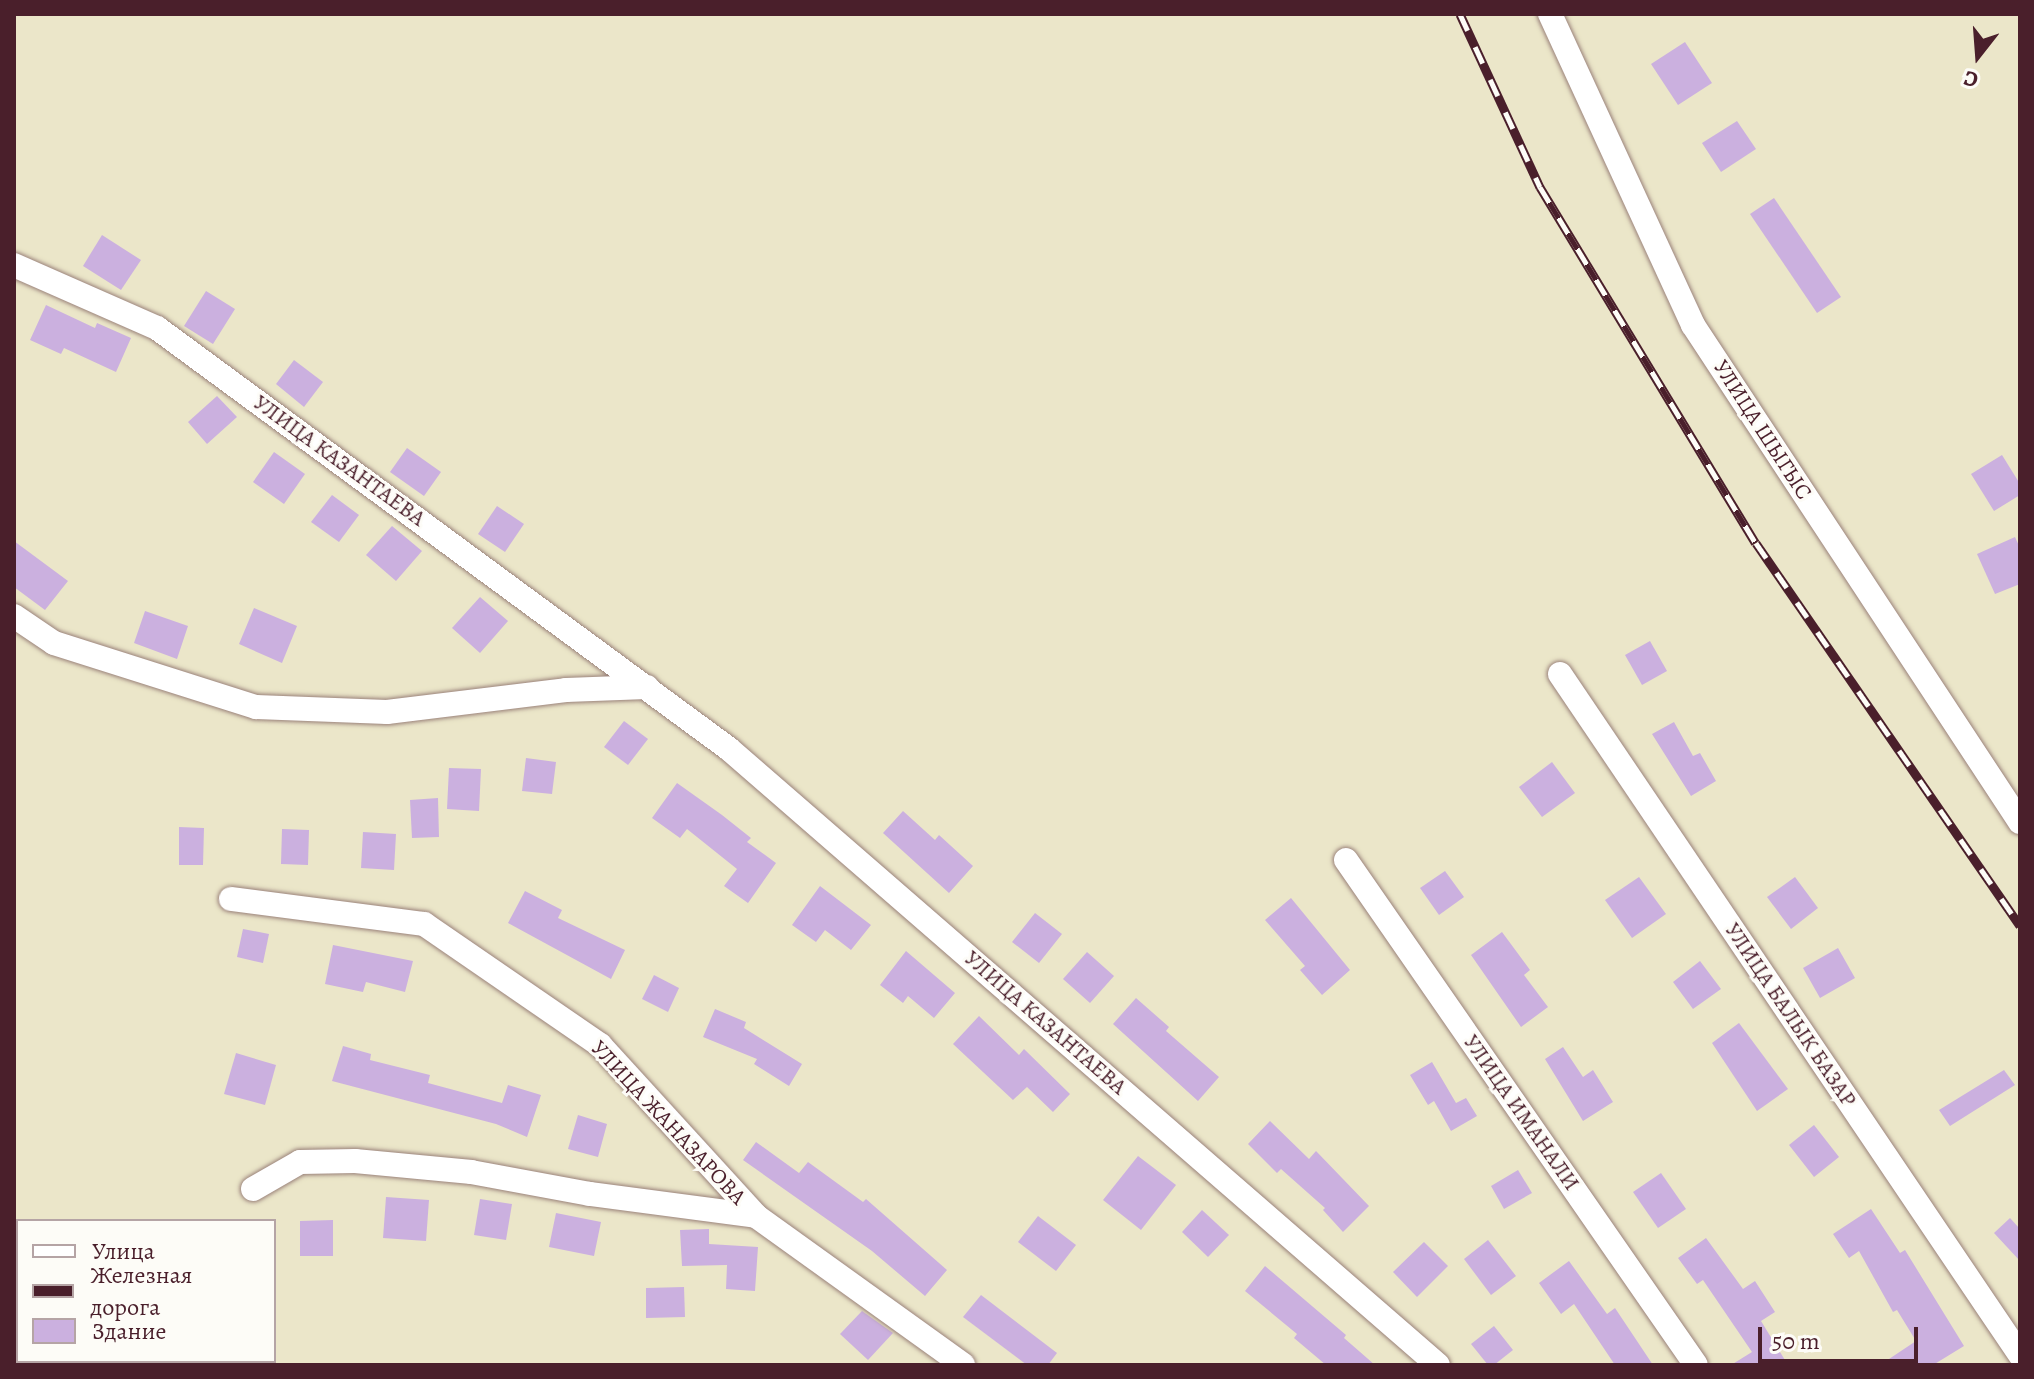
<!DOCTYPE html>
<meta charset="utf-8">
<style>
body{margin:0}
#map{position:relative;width:2034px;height:1379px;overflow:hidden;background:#ebe6c9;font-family:Alegreya,serif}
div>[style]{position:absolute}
.building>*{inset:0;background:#cbb0df}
.roads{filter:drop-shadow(0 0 2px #9a827a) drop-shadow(0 0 2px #9a827a)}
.street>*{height:24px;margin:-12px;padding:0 12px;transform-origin:12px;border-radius:12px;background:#fff}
.rail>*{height:9px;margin-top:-4.5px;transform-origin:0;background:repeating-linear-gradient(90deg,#fdfcf7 0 18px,#4a1f2b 0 36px);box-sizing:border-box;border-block:2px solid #4a1f2b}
span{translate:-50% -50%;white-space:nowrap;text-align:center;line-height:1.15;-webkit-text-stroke:6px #fdfcf7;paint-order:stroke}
.street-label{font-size:22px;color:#4a1f2b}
.frame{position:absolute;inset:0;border:16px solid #4a1f2b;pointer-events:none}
.legend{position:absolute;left:16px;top:1219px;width:260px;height:144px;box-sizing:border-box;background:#fdfcf7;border:2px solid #b5a4a5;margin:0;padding:10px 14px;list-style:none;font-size:24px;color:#4a1f2b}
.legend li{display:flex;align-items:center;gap:16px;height:40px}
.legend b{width:40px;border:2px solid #b5a4a5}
.north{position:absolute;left:1938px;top:16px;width:80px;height:80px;-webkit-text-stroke:6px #fdfcf7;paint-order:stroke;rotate:197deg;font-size:22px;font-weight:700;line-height:32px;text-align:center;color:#4a1f2b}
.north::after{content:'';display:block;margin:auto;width:28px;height:36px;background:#4a1f2b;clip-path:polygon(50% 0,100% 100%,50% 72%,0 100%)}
.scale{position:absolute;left:1758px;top:1327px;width:160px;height:36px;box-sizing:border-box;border:4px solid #4a1f2b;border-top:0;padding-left:10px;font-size:24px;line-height:28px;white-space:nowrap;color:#4a1f2b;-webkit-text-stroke:6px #fdfcf7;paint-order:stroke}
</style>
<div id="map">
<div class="building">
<i style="clip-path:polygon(1685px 42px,1712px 83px,1678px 105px,1651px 64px)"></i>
<i style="clip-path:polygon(1737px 121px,1756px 149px,1721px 172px,1702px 143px)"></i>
<i style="clip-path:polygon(1774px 198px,1841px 297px,1817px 313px,1750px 214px)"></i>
<i style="clip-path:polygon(102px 235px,141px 260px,121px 290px,83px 266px)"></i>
<i style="clip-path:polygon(206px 291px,235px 309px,213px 344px,184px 326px)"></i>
<i style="clip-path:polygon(46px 305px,95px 328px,97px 323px,131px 338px,116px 372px,64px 348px,61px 354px,30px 340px)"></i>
<i style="clip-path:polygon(294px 360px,323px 382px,304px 407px,276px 384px)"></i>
<i style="clip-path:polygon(217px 396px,237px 417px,207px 444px,188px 422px)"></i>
<i style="clip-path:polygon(407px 448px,441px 472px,424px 496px,390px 472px)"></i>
<i style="clip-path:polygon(274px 452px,305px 474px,284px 504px,253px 482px)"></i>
<i style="clip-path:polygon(2002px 455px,2020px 484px,2020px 495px,1994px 511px,1971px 474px)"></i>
<i style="clip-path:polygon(332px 495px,359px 515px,339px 542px,311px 522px)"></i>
<i style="clip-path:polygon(497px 506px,524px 524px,505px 552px,478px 534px)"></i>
<i style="clip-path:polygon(392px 526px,422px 551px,396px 581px,366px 555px)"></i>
<i style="clip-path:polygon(2015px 537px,2020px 548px,2020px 584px,1995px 594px,1977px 554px)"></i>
<i style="clip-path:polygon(14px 541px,68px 581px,45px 610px,14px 587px)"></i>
<i style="clip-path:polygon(480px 597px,508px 621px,480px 653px,452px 628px)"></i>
<i style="clip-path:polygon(254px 608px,297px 626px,282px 663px,239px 644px)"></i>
<i style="clip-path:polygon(145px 611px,188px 626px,177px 659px,134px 643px)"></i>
<i style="clip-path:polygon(1650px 641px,1667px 671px,1642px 685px,1625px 655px)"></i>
<i style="clip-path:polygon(624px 721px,648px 739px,628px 765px,604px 747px)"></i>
<i style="clip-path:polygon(1674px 722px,1693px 756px,1700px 753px,1716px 781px,1691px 796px,1652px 734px)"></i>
<i style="clip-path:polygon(526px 758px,556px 762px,552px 794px,522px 791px)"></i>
<i style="clip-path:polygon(1552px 762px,1575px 793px,1542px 817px,1519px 787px)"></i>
<i style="clip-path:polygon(449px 768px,481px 769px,479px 811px,447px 809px)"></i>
<i style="clip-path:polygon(677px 783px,722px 815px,751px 838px,747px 842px,776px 863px,748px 903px,724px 886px,737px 869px,687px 829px,680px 838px,652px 818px)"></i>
<i style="clip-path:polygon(438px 798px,439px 837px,412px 838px,410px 800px)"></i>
<i style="clip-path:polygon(903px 811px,935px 840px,939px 835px,973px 866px,949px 893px,883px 833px)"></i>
<i style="clip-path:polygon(179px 827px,204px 828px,203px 865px,179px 865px)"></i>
<i style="clip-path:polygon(282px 829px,309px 830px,308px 865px,281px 864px)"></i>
<i style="clip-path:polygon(363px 832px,396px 834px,394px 870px,361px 868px)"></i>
<i style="clip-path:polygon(1445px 871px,1464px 897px,1439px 915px,1420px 888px)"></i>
<i style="clip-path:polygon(1639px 877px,1666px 914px,1632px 938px,1605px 900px)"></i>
<i style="clip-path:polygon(1795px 877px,1818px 908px,1791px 929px,1767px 897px)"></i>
<i style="clip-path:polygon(820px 886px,871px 925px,851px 950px,825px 930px,816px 942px,792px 925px)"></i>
<i style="clip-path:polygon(525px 891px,562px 910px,558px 918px,625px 950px,611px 979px,508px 923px)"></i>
<i style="clip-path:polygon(1291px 898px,1350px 970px,1322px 995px,1300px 970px,1305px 966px,1265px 920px)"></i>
<i style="clip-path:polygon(1035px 913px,1062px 934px,1039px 963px,1012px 942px)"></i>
<i style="clip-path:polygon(243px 929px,269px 934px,263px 963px,237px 957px)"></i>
<i style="clip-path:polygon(1502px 932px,1530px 970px,1524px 975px,1548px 1007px,1521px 1027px,1471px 955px)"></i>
<i style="clip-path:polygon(333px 945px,413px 961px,405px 992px,366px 982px,363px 992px,325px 984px)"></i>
<i style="clip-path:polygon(1838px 948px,1855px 978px,1820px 998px,1803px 968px)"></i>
<i style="clip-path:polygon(906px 951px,955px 993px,934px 1018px,908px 996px,903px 1003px,880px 985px)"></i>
<i style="clip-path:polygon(1087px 952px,1114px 976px,1090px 1003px,1063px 979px)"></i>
<i style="clip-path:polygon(1700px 961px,1721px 989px,1693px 1009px,1673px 982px)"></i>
<i style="clip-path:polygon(654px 975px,679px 988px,668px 1012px,642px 999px)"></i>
<i style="clip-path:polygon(1136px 998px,1169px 1027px,1166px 1031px,1219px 1077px,1198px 1101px,1113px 1024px)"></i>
<i style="clip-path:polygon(715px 1009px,746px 1022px,744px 1028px,802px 1064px,789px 1086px,754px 1064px,757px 1059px,703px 1037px)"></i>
<i style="clip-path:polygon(979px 1016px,1019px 1055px,1024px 1049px,1070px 1094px,1053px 1112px,1027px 1087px,1013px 1100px,953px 1044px)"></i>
<i style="clip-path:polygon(1739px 1023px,1788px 1089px,1757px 1111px,1712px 1043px)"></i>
<i style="clip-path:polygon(343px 1046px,371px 1054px,370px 1060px,430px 1075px,428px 1083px,502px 1103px,508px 1085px,541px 1095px,527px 1137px,496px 1124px,332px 1081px)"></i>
<i style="clip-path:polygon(1563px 1047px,1583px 1077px,1593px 1070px,1613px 1102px,1583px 1121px,1545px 1059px)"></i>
<i style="clip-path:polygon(236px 1053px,276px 1065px,265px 1105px,224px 1094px)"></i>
<i style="clip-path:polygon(1432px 1062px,1456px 1103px,1466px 1098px,1477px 1116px,1451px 1131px,1434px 1101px,1428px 1105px,1410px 1075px)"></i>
<i style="clip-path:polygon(2004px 1070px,2015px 1085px,1950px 1126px,1939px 1110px)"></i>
<i style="clip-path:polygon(578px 1115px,607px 1124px,598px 1157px,568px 1149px)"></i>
<i style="clip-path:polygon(1270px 1121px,1309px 1159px,1316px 1151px,1369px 1206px,1343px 1232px,1323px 1210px,1325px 1208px,1281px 1169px,1277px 1173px,1248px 1144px)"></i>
<i style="clip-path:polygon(1814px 1125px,1839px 1157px,1814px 1177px,1789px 1145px)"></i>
<i style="clip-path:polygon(756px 1142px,799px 1173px,808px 1162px,863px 1202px,866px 1199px,947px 1270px,925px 1296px,872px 1251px,743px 1160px)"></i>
<i style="clip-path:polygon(1138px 1156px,1176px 1185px,1141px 1230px,1103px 1200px)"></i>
<i style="clip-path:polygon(1518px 1170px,1532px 1193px,1504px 1209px,1491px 1186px)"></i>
<i style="clip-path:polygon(1661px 1173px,1686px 1209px,1658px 1228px,1633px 1192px)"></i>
<i style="clip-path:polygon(386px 1197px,429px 1200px,426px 1241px,383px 1238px)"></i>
<i style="clip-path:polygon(480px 1199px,512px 1204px,506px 1240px,474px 1235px)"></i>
<i style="clip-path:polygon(1871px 1209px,1900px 1253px,1905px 1250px,1964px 1346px,1933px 1365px,1880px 1365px,1916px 1341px,1897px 1310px,1893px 1312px,1859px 1251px,1849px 1258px,1833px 1234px)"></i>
<i style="clip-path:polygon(1202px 1210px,1229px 1235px,1208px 1257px,1182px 1232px)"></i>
<i style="clip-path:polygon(556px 1213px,601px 1222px,594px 1256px,549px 1247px)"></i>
<i style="clip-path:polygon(1038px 1216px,1076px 1245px,1056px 1271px,1018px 1242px)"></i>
<i style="clip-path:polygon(2010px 1218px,2020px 1229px,2020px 1261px,1994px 1233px)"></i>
<i style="clip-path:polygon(333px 1220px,333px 1256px,300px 1256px,300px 1221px)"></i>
<i style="clip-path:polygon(709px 1229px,709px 1244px,758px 1247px,755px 1291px,726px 1289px,727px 1265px,682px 1266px,680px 1230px)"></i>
<i style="clip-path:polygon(1706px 1238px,1743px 1289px,1755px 1281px,1775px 1312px,1761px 1321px,1788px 1365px,1731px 1365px,1752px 1352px,1703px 1280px,1697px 1284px,1678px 1258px)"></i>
<i style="clip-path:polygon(1488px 1240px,1516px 1276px,1491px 1295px,1464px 1259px)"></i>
<i style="clip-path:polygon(1424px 1242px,1448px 1266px,1417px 1297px,1393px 1272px)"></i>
<i style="clip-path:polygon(1569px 1261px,1607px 1314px,1615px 1308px,1653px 1365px,1615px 1365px,1574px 1304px,1561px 1314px,1539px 1283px)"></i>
<i style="clip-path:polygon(1265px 1266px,1346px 1335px,1344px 1338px,1375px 1365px,1326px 1365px,1294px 1338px,1297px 1334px,1245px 1291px)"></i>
<i style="clip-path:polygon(684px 1287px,685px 1317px,646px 1318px,646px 1288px)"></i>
<i style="clip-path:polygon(981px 1295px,1057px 1353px,1048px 1365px,1027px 1365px,963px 1317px)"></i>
<i style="clip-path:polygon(862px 1311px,893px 1333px,868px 1360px,840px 1334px)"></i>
<i style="clip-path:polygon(1494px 1326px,1513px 1350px,1494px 1365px,1488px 1365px,1471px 1344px)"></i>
</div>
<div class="roads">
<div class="street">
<i style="left:1550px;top:14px;width:342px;rotate:65.3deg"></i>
<i style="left:1693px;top:325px;width:595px;rotate:56.66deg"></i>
<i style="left:14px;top:265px;width:156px;rotate:23.8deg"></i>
<i style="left:157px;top:328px;width:710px;rotate:36.35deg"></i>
<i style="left:729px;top:749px;width:939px;rotate:40.99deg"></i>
<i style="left:14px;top:616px;width:48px;rotate:34deg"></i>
<i style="left:54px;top:643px;width:212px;rotate:17.6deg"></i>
<i style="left:256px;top:707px;width:131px;rotate:2.2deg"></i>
<i style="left:387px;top:712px;width:180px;rotate:-7deg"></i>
<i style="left:566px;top:690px;width:81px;rotate:-2.1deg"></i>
<i style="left:1560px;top:674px;width:822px;rotate:55.96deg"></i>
<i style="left:1346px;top:860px;width:614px;rotate:55.28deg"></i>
<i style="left:231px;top:899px;width:195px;rotate:7.4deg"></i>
<i style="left:424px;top:924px;width:214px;rotate:34.5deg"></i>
<i style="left:600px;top:1045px;width:231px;rotate:47.6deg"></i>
<i style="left:756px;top:1216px;width:255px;rotate:35.7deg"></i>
<i style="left:253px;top:1189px;width:54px;rotate:-29.9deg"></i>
<i style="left:300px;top:1162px;width:55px;rotate:-1deg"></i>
<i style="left:355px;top:1161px;width:117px;rotate:5.4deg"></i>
<i style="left:471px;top:1172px;width:121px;rotate:10.5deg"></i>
<i style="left:590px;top:1194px;width:167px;rotate:7.5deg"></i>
</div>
</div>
<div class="rail">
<i style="left:1460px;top:14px;width:191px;rotate:65.2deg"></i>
<i style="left:1540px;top:187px;width:416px;rotate:58.8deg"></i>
<i style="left:1756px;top:543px;width:465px;rotate:55.4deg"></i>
</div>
<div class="street-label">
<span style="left:1762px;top:430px;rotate:57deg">УЛИЦА ШЫГЫС</span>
<span style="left:339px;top:461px;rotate:36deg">УЛИЦА КАЗАНТАЕВА</span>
<span style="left:1790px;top:1015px;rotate:56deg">УЛИЦА БАЛЫК БАЗАР</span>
<span style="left:1045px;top:1023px;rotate:41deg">УЛИЦА КАЗАНТАЕВА</span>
<span style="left:1521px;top:1113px;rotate:55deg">УЛИЦА ИМАНАЛИ</span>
<span style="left:668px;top:1123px;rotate:47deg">УЛИЦА ЖАНАЗАРОВА</span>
</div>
<div class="frame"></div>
<ul class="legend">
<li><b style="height:10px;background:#fff"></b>Улица</li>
<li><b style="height:10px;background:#4a1f2b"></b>Железная дорога</li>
<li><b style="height:22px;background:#cbb0df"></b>Здание</li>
</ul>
<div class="north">С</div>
<div class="scale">50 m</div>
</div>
